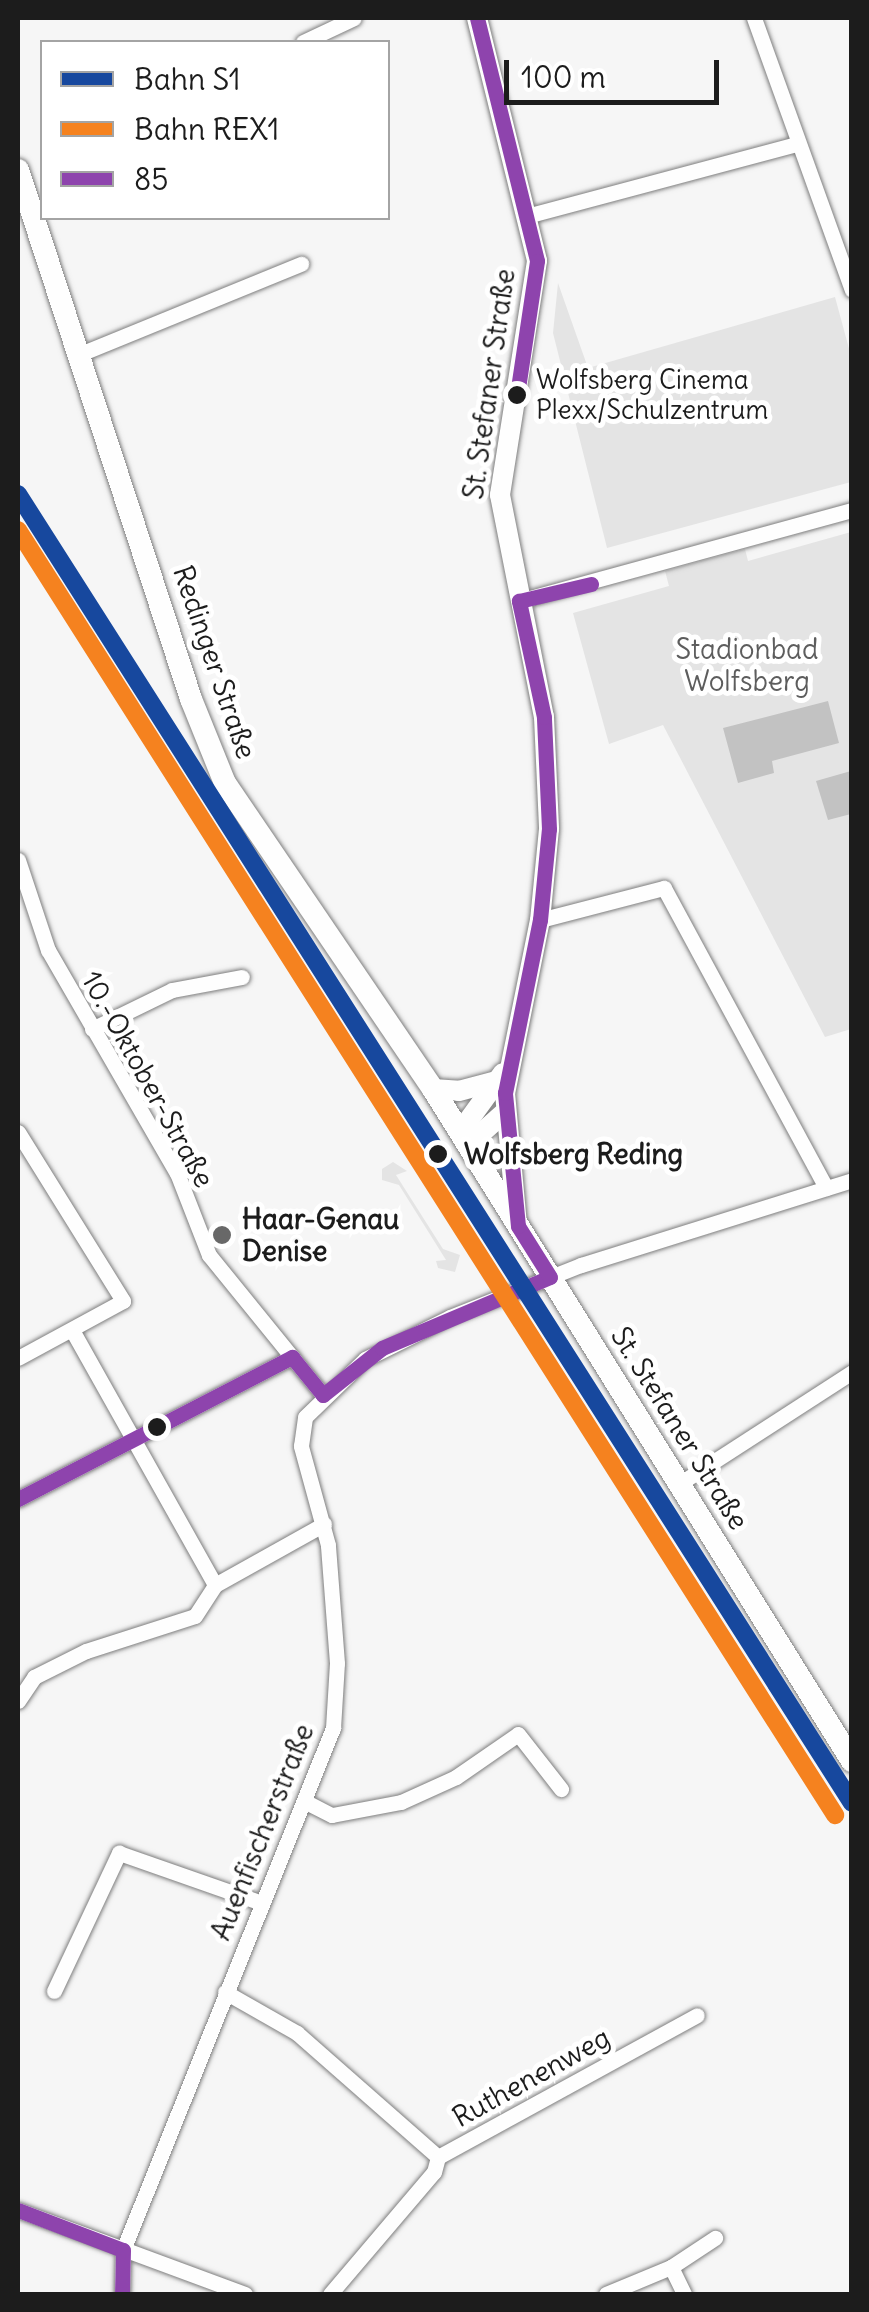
<!DOCTYPE html>
<meta charset="utf-8">
<style>
body{margin:0}
#map{position:relative;width:869px;height:2312px;overflow:hidden;background:#f6f6f6;font-family:Delius,sans-serif}
div>[style]{position:absolute}
.green>*{inset:0;background:#e4e4e4}
.water>*{inset:0;background:#c2c2c2}
.roads{filter:drop-shadow(0 0 2px #7e7e7e) drop-shadow(0 0 2px #7e7e7e)}
.minor>*{height:15px;margin:-7.5px;padding:0 7.5px;transform-origin:7.5px;border-radius:7.5px;background:#fefefe}
.tertiary>*{height:20px;margin:-10px;padding:0 10px;transform-origin:10px;border-radius:10px;background:#fefefe}
.secondary>*{height:22px;margin:-11px;padding:0 11px;transform-origin:11px;border-radius:11px;background:#fefefe}
.bus-1>*{height:15px;margin:-7.5px;padding:0 7.5px;transform-origin:7.5px;border-radius:7.5px;background:#8e44ad}
.rail-1>*{height:18px;margin:-9px;padding:0 9px;transform-origin:9px;border-radius:9px;background:#17489e}
.rail-2>*{height:18px;margin:-9px;padding:0 9px;transform-origin:9px;border-radius:9px;background:#f5821f}
.dots>*{width:28px;height:28px;translate:-50% -50%;box-sizing:border-box;border:5px solid #fff;border-radius:50%}
span{translate:-50% -50%;white-space:nowrap;text-align:center;line-height:1.15;-webkit-text-stroke:10px #fff;paint-order:stroke}
.bus-label{font-size:26px;color:#1c1c1c}
.left{translate:0 -50%;text-align:left}
.street-label{font-size:28px;color:#1c1c1c}
.park-label{font-size:28px;color:#5d5d5d}
.stop-label{font-size:28px;color:#1c1c1c;font-weight:700}
.poi-label{font-size:28px;color:#1c1c1c;font-weight:700}
.frame{position:absolute;inset:0;border:20px solid #1c1c1c;pointer-events:none}
.legend{position:absolute;left:40px;top:40px;width:350px;height:180px;box-sizing:border-box;background:#fff;border:2px solid #a4a4a4;margin:0;padding:12px 18px;list-style:none;font-size:30px;color:#1c1c1c}
.legend li{display:flex;align-items:center;gap:20px;height:50px}
.legend b{width:50px;border:2px solid #a4a4a4}
.scale{position:absolute;left:504px;top:60px;width:215px;height:45px;box-sizing:border-box;border:5px solid #1c1c1c;border-top:0;padding-left:12px;font-size:30px;line-height:35px;white-space:nowrap;color:#1c1c1c;-webkit-text-stroke:8px #fff;paint-order:stroke}
</style>
<div id="map">
<div class="green">
<i style="clip-path:polygon(558px 283px,588px 368px,835px 297px,851px 356px,851px 482px,607px 548px,553px 333px)"></i>
<i style="clip-path:polygon(851px 532px,851px 1029px,825px 1037px,663px 725px,609px 744px,573px 613px,669px 586px,665px 571px,745px 549px,748px 561px)"></i>
<i style="clip-path:polygon(393px 1162px,407px 1171px,396px 1175px,443px 1249px,460px 1255px,455px 1272px,438px 1268px,436px 1261px,446px 1260px,399px 1185px,382px 1180px,382px 1169px)"></i>
</div>
<div class="water">
<i style="clip-path:polygon(828px 701px,839px 743px,772px 761px,774px 773px,738px 783px,723px 728px)"></i>
<i style="clip-path:polygon(851px 771px,851px 814px,828px 820px,816px 781px)"></i>
</div>
<div class="roads">
<div class="minor">
<i style="left:754px;top:18px;width:289px;rotate:70.2deg"></i>
<i style="left:303px;top:42px;width:56px;rotate:-25.2deg"></i>
<i style="left:530px;top:215px;width:276px;rotate:-14.9deg"></i>
<i style="left:80px;top:354px;width:239px;rotate:-22.2deg"></i>
<i style="left:519px;top:601px;width:345px;rotate:-15.3deg"></i>
<i style="left:18px;top:860px;width:95px;rotate:71.6deg"></i>
<i style="left:48px;top:950px;width:258px;rotate:60deg"></i>
<i style="left:177px;top:1173px;width:88px;rotate:68.7deg"></i>
<i style="left:209px;top:1255px;width:132px;rotate:50.9deg"></i>
<i style="left:540px;top:920px;width:128px;rotate:-14.5deg"></i>
<i style="left:664px;top:888px;width:341px;rotate:61.6deg"></i>
<i style="left:92px;top:1029px;width:89px;rotate:-26deg"></i>
<i style="left:172px;top:990px;width:71px;rotate:-10.5deg"></i>
<i style="left:18px;top:1132px;width:199px;rotate:58.1deg"></i>
<i style="left:123px;top:1301px;width:119px;rotate:151.5deg"></i>
<i style="left:72px;top:1330px;width:292px;rotate:60.7deg"></i>
<i style="left:679px;top:1484px;width:206px;rotate:-32.9deg"></i>
<i style="left:18px;top:1499px;width:309px;rotate:-27.4deg"></i>
<i style="left:292px;top:1357px;width:49px;rotate:50.8deg"></i>
<i style="left:18px;top:1701px;width:29px;rotate:-56deg"></i>
<i style="left:34px;top:1677px;width:58px;rotate:-26.6deg"></i>
<i style="left:86px;top:1651px;width:114px;rotate:-17.8deg"></i>
<i style="left:195px;top:1616px;width:37px;rotate:-57deg"></i>
<i style="left:215px;top:1585px;width:125px;rotate:-29.2deg"></i>
<i style="left:304px;top:1801px;width:31px;rotate:27deg"></i>
<i style="left:332px;top:1815px;width:70px;rotate:-10.7deg"></i>
<i style="left:401px;top:1802px;width:60px;rotate:-24.4deg"></i>
<i style="left:456px;top:1777px;width:75px;rotate:-34.7deg"></i>
<i style="left:518px;top:1734px;width:70px;rotate:52deg"></i>
<i style="left:54px;top:1991px;width:153px;rotate:-64.8deg"></i>
<i style="left:119px;top:1853px;width:148px;rotate:19.3deg"></i>
<i style="left:225px;top:1992px;width:83px;rotate:29.7deg"></i>
<i style="left:297px;top:2033px;width:188px;rotate:41.3deg"></i>
<i style="left:18px;top:2210px;width:242px;rotate:20.3deg"></i>
<i style="left:671px;top:2267px;width:30px;rotate:64deg"></i>
<i style="left:122px;top:2294px;width:44px;rotate:-88.7deg"></i>
<i style="left:123px;top:2250px;width:563px;rotate:-68.09deg"></i>
<i style="left:333px;top:1728px;width:65px;rotate:-86.5deg"></i>
<i style="left:337px;top:1663px;width:118px;rotate:-94.4deg"></i>
<i style="left:328px;top:1545px;width:103px;rotate:-105.3deg"></i>
<i style="left:301px;top:1446px;width:29px;rotate:-82deg"></i>
<i style="left:305px;top:1417px;width:83px;rotate:-44deg"></i>
<i style="left:365px;top:1359px;width:95px;rotate:-26.3deg"></i>
<i style="left:450px;top:1317px;width:141px;rotate:-21.7deg"></i>
<i style="left:581px;top:1265px;width:284px;rotate:-17.4deg"></i>
<i style="left:330px;top:2294px;width:160px;rotate:-49.6deg"></i>
<i style="left:434px;top:2172px;width:16px;rotate:-75deg"></i>
<i style="left:438px;top:2157px;width:295px;rotate:-28.7deg"></i>
<i style="left:606px;top:2294px;width:70px;rotate:-22.6deg"></i>
<i style="left:671px;top:2267px;width:53px;rotate:-33.4deg"></i>
</div>
<div class="tertiary">
<i style="left:477px;top:18px;width:250px;rotate:76.1deg"></i>
<i style="left:537px;top:261px;width:237px;rotate:99deg"></i>
<i style="left:500px;top:495px;width:226px;rotate:78.8deg"></i>
<i style="left:544px;top:717px;width:112px;rotate:87.4deg"></i>
<i style="left:549px;top:829px;width:91px;rotate:95.6deg"></i>
<i style="left:540px;top:920px;width:177px;rotate:101.4deg"></i>
<i style="left:505px;top:1093px;width:132px;rotate:84.8deg"></i>
<i style="left:433px;top:1089px;width:26px;rotate:4deg"></i>
<i style="left:459px;top:1091px;width:42px;rotate:-15deg"></i>
<i style="left:460px;top:1132px;width:73px;rotate:-53.9deg"></i>
<i style="left:468px;top:1145px;width:51px;rotate:-41.8deg"></i>
</div>
<div class="secondary">
<i style="left:18px;top:170px;width:557px;rotate:71.89deg"></i>
<i style="left:191px;top:699px;width:91px;rotate:68deg"></i>
<i style="left:225px;top:783px;width:370px;rotate:55.8deg"></i>
<i style="left:433px;top:1089px;width:792px;rotate:58.06deg"></i>
</div>
</div>
<div class="bus-1">
<i style="left:477px;top:18px;width:250px;rotate:76.1deg"></i>
<i style="left:537px;top:261px;width:135px;rotate:98.5deg"></i>
<i style="left:18px;top:1499px;width:309px;rotate:-27.4deg"></i>
<i style="left:292px;top:1357px;width:49px;rotate:50.8deg"></i>
<i style="left:323px;top:1395px;width:75px;rotate:-38.5deg"></i>
<i style="left:382px;top:1348px;width:182px;rotate:-22.9deg"></i>
<i style="left:550px;top:1277px;width:60px;rotate:-122.1deg"></i>
<i style="left:518px;top:1226px;width:134px;rotate:-95.6deg"></i>
<i style="left:505px;top:1093px;width:177px;rotate:-78.6deg"></i>
<i style="left:540px;top:920px;width:91px;rotate:-84.4deg"></i>
<i style="left:549px;top:829px;width:112px;rotate:-92.6deg"></i>
<i style="left:544px;top:717px;width:119px;rotate:-102.2deg"></i>
<i style="left:519px;top:601px;width:74px;rotate:-13.3deg"></i>
<i style="left:18px;top:2210px;width:112px;rotate:20.9deg"></i>
<i style="left:123px;top:2250px;width:44px;rotate:91.3deg"></i>
</div>
<div class="rail-1">
<i style="left:18px;top:494px;width:1552px;rotate:57.5deg"></i>
</div>
<div class="rail-2">
<i style="left:18px;top:530px;width:1523px;rotate:57.55deg"></i>
</div>
<div class="dots">
<i style="left:517px;top:395px;background:#1c1c1c"></i>
<i style="left:438px;top:1154px;background:#1c1c1c"></i>
<i style="left:222px;top:1235px;background:#686868"></i>
<i style="left:157px;top:1427px;background:#1c1c1c"></i>
</div>
<div class="bus-label">
<span class="left" style="left:536px;top:395px">Wolfsberg Cinema<br>Plexx/Schulzentrum</span>
</div>
<div class="street-label">
<span style="left:489px;top:384px;rotate:-82deg">St. Stefaner Straße</span>
<span style="left:215px;top:662px;rotate:71deg">Redinger Straße</span>
<span style="left:148px;top:1079px;rotate:61deg">10.-Oktober-Straße</span>
<span style="left:680px;top:1428px;rotate:58deg">St. Stefaner Straße</span>
<span style="left:262px;top:1832px;rotate:-68deg">Auenfischerstraße</span>
<span style="left:531px;top:2077px;rotate:-29deg">Ruthenenweg</span>
</div>
<div class="park-label">
<span style="left:747px;top:665px">Stadionbad<br>Wolfsberg</span>
</div>
<div class="stop-label">
<span class="left" style="left:464px;top:1154px">Wolfsberg Reding</span>
</div>
<div class="poi-label">
<span class="left" style="left:242px;top:1235px">Haar-Genau<br>Denise</span>
</div>
<div class="frame"></div>
<ul class="legend">
<li><b style="height:12px;background:#17489e"></b>Bahn S1</li>
<li><b style="height:12px;background:#f5821f"></b>Bahn REX1</li>
<li><b style="height:12px;background:#8e44ad"></b>85</li>
</ul>
<div class="scale">100 m</div>
</div>
